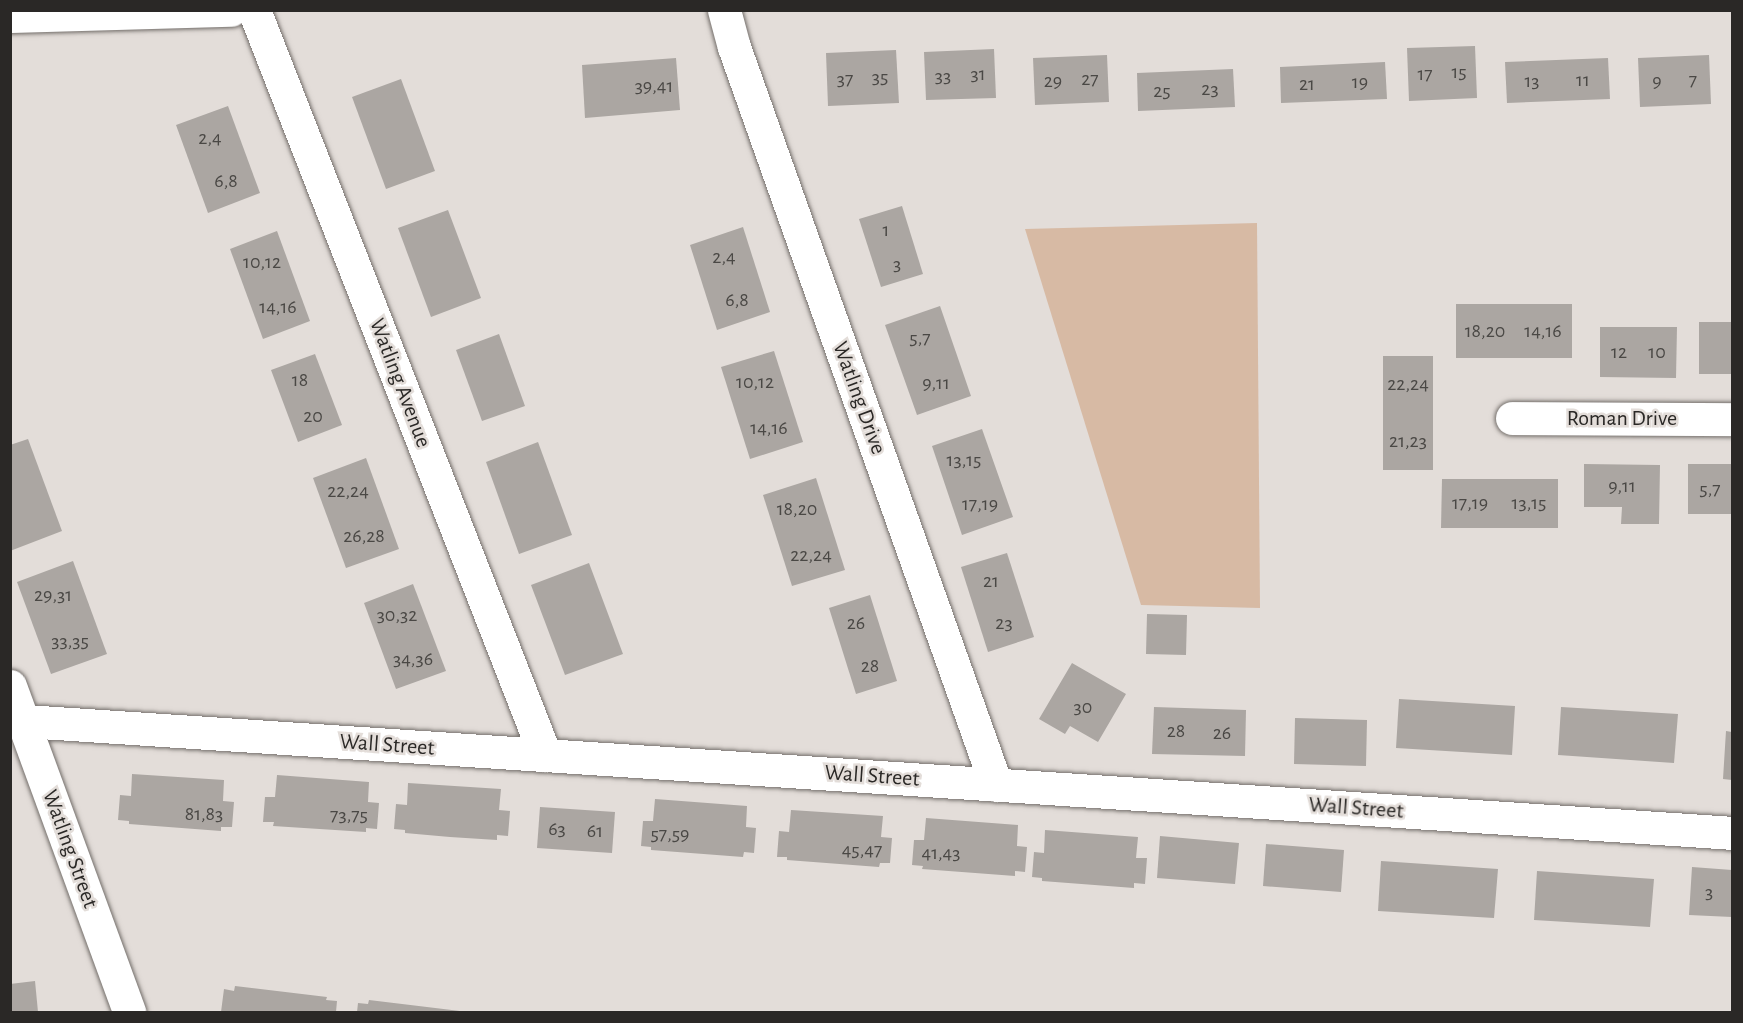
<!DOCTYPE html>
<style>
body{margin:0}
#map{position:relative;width:1743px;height:1023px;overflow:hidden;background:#e3ddd9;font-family:"Alegreya Sans",sans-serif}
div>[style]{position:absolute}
.green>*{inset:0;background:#d7baa4}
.building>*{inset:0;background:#aba6a2}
.roads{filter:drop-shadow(0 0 2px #736e6a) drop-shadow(0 0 2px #736e6a)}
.minor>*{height:33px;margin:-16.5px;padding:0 16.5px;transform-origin:16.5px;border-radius:16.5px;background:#fff}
span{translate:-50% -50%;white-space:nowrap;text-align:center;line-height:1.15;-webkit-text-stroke:5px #e3ddd9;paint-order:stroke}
.number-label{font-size:20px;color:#4a4845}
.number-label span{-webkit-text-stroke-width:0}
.street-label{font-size:22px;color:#2a2826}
.frame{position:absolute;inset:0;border:12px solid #2a2826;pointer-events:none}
</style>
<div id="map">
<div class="green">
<i style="clip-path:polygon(1257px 223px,1260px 608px,1141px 605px,1025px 229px)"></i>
</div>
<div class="building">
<i style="clip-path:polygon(1475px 46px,1477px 98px,1409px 101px,1407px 48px)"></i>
<i style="clip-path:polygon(994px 49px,996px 98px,926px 100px,924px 52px)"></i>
<i style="clip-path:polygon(896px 50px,899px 103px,828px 106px,826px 53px)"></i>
<i style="clip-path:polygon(1107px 55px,1109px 102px,1035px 105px,1033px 58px)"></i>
<i style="clip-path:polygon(1709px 55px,1711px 104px,1640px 107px,1638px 58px)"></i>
<i style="clip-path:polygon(676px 58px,680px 110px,585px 118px,582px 65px)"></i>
<i style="clip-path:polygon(1608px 58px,1610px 99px,1507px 103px,1505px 62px)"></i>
<i style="clip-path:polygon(1385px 62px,1387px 99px,1281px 103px,1280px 67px)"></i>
<i style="clip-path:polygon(1233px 69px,1235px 107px,1138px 111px,1137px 73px)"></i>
<i style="clip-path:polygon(401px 79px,435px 171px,386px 189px,352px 97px)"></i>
<i style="clip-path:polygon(228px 106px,260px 193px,208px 213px,176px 125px)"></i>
<i style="clip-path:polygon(902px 206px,923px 274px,881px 287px,859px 219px)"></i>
<i style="clip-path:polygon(448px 210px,481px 298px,431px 317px,398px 228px)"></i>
<i style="clip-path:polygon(743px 227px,770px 312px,717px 330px,690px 245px)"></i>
<i style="clip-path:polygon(277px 231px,310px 321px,263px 339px,230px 249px)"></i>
<i style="clip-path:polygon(1456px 304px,1572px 304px,1572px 358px,1456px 358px)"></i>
<i style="clip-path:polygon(940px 306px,971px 396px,917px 415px,885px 325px)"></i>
<i style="clip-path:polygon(1699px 322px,1732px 322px,1732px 374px,1699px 374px)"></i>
<i style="clip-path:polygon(1600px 327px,1677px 327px,1676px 378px,1600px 377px)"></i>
<i style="clip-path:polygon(499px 334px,525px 406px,482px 421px,456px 350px)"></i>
<i style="clip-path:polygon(774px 351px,803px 442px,750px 459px,721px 367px)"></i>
<i style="clip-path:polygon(315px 354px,342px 425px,298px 442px,271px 370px)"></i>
<i style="clip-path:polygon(1383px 356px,1433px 356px,1433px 470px,1383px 470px)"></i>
<i style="clip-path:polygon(982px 429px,1013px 517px,962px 535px,932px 446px)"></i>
<i style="clip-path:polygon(28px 439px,62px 531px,10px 551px,10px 445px)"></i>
<i style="clip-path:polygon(538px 442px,572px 535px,519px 554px,486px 462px)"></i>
<i style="clip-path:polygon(366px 458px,399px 549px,346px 568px,313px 478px)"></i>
<i style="clip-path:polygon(1584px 464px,1660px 465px,1659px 524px,1621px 524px,1622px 507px,1584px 507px)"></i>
<i style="clip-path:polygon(1688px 464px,1732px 464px,1732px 514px,1688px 514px)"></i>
<i style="clip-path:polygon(816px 478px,845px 570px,792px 586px,763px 495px)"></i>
<i style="clip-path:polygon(1442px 479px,1558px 479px,1558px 528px,1441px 528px)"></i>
<i style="clip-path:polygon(1007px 553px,1034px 637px,988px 652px,961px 567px)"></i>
<i style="clip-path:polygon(73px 561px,107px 654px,51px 674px,17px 582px)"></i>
<i style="clip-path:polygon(589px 563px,623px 654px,565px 675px,531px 585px)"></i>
<i style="clip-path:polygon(413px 584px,446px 671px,396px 689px,364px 603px)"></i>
<i style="clip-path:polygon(870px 595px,897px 681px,856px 694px,829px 608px)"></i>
<i style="clip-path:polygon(1147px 614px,1187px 615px,1186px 655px,1146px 654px)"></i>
<i style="clip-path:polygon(1072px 663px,1126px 694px,1098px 742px,1070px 726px,1065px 734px,1039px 719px)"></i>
<i style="clip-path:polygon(1399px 699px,1515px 706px,1512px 755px,1396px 748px)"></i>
<i style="clip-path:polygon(1154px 707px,1246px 710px,1245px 756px,1152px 754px)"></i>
<i style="clip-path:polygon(1561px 707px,1678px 714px,1674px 763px,1558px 755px)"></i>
<i style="clip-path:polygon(1295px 718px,1367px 720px,1366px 766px,1294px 764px)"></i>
<i style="clip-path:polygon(1726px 731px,1732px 732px,1732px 780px,1723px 779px)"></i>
<i style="clip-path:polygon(132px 774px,224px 780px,223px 801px,234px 802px,232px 827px,221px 827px,221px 831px,129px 824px,129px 821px,118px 820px,120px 795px,131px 796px)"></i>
<i style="clip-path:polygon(277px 775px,369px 782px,368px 802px,379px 803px,377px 829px,366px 828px,366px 832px,273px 826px,274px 822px,263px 822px,265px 797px,275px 797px)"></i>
<i style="clip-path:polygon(408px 783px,501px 789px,499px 810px,510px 811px,508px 836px,497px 835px,497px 840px,450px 837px,405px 833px,405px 830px,394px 829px,396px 804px,407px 805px)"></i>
<i style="clip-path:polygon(655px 799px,747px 806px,746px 827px,756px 828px,754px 853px,744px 852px,743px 857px,651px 850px,651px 847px,641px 846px,643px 821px,653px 821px)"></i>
<i style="clip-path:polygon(540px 807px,615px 812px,612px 853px,537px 848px)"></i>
<i style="clip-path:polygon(791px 810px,883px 816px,881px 837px,892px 838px,890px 863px,880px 863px,879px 867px,787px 860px,787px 857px,777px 857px,779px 831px,789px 832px)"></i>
<i style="clip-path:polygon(926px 818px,1018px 825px,1017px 846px,1027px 847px,1025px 872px,1015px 871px,1015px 876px,922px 869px,923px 866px,912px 865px,914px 840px,924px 840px)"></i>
<i style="clip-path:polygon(1045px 830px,1138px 837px,1136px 858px,1147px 858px,1145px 884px,1134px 883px,1134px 888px,1042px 881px,1042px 878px,1032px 877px,1034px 852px,1044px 853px)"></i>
<i style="clip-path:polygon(1160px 836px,1239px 843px,1235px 884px,1157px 878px)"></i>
<i style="clip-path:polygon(1266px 844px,1344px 850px,1341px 892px,1263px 886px)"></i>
<i style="clip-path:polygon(1381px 861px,1498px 869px,1494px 918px,1378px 911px)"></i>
<i style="clip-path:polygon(1692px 867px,1732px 870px,1732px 917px,1689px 915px)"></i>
<i style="clip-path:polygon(1537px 871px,1654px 879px,1650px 927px,1534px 920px)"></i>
<i style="clip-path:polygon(35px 981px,38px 1012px,10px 1012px,10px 984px)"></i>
<i style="clip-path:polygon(235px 986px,327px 997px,326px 1000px,337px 1001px,336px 1012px,221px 1012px,224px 989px,234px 991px)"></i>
<i style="clip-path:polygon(369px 1000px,460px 1011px,460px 1012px,357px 1012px,358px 1003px,368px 1004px)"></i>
</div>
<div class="roads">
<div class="minor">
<i style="left:254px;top:10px;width:800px;rotate:68.66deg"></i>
<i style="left:724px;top:10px;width:38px;rotate:75deg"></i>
<i style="left:734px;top:47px;width:783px;rotate:70.45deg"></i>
<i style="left:10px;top:16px;width:221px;rotate:-1.6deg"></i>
<i style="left:1512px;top:418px;width:220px;rotate:0.3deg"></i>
<i style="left:10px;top:686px;width:347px;rotate:69.9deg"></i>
<i style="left:10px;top:720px;width:1726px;rotate:3.75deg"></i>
</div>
</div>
<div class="number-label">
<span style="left:1459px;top:72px">15</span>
<span style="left:978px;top:74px">31</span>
<span style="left:1425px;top:74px">17</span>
<span style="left:943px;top:76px">33</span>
<span style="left:880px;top:77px">35</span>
<span style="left:845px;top:79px">37</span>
<span style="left:1090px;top:79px">27</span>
<span style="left:1583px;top:80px">11</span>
<span style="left:1693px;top:80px">7</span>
<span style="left:1053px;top:81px">29</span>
<span style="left:1532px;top:81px">13</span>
<span style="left:1657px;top:81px">9</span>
<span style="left:1360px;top:82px">19</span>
<span style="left:1307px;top:84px">21</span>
<span style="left:654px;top:86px">39,41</span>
<span style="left:1210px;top:89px">23</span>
<span style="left:1162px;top:91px">25</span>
<span style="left:210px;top:138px">2,4</span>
<span style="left:226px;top:181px">6,8</span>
<span style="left:886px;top:230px">1</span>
<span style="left:724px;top:257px">2,4</span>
<span style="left:262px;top:262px">10,12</span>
<span style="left:897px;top:264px">3</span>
<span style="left:737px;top:300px">6,8</span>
<span style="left:278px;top:307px">14,16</span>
<span style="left:1485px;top:331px">18,20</span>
<span style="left:1543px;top:331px">14,16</span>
<span style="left:920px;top:338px">5,7</span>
<span style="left:1619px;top:352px">12</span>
<span style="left:1657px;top:352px">10</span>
<span style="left:300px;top:380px">18</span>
<span style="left:755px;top:382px">10,12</span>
<span style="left:936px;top:383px">9,11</span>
<span style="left:1408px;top:384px">22,24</span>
<span style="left:313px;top:416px">20</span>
<span style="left:769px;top:428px">14,16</span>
<span style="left:1408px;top:441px">21,23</span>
<span style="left:964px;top:460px">13,15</span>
<span style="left:1622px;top:486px">9,11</span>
<span style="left:1710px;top:489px">5,7</span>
<span style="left:348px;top:491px">22,24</span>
<span style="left:1470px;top:503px">17,19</span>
<span style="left:1529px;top:503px">13,15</span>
<span style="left:980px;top:504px">17,19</span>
<span style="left:797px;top:509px">18,20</span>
<span style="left:364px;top:536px">26,28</span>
<span style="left:811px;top:555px">22,24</span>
<span style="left:991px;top:581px">21</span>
<span style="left:53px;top:595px">29,31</span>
<span style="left:397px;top:615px">30,32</span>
<span style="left:856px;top:623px">26</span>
<span style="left:1004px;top:623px">23</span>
<span style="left:70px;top:641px">33,35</span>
<span style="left:413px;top:659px">34,36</span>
<span style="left:870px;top:666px">28</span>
<span style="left:1083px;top:707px">30</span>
<span style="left:1176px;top:731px">28</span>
<span style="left:1222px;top:733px">26</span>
<span style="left:204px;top:814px">81,83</span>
<span style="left:349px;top:815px">73,75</span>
<span style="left:557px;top:829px">63</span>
<span style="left:595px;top:831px">61</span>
<span style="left:670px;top:834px">57,59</span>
<span style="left:862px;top:850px">45,47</span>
<span style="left:941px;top:853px">41,43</span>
<span style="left:1709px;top:892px">3</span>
</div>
<div class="street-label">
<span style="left:400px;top:383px;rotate:69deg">Watling Avenue</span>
<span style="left:859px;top:398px;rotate:70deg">Watling Drive</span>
<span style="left:1622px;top:419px">Roman Drive</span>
<span style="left:387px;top:745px;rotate:4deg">Wall Street</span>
<span style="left:872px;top:776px;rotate:4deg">Wall Street</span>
<span style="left:1356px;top:808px;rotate:4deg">Wall Street</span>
<span style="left:70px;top:849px;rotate:70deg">Watling Street</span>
</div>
<div class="frame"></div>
</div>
